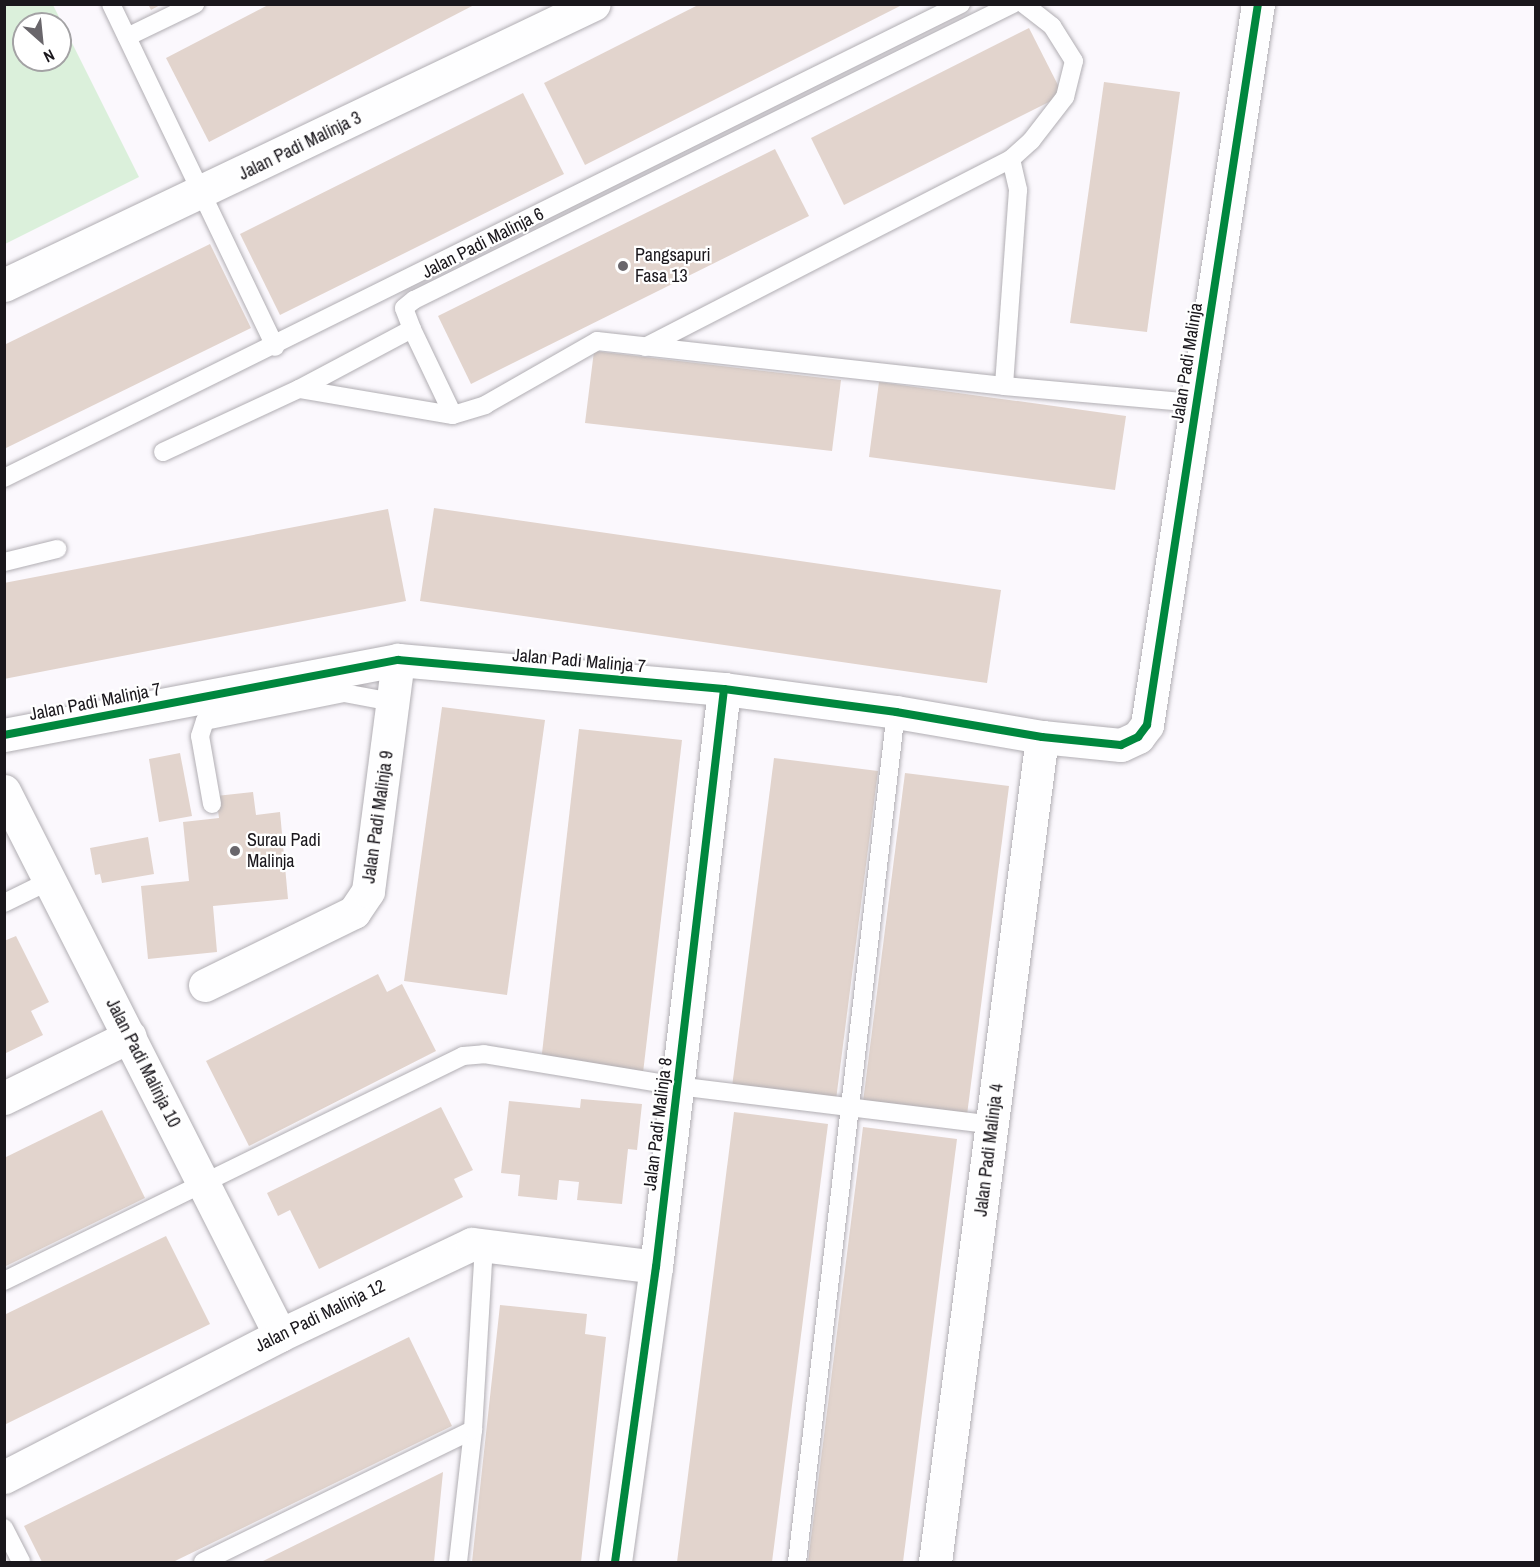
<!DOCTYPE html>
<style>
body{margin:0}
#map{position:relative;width:1540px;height:1567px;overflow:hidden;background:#fbf8fd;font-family:"Archivo Narrow",sans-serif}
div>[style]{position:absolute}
.green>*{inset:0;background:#dbf0db}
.building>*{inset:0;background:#e2d4cd}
.roads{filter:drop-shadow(0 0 2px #b1aeb3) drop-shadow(0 0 2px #b1aeb3)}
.service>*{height:18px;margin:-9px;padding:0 9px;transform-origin:9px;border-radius:9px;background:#fefeff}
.minor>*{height:33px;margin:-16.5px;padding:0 16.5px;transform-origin:16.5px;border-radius:16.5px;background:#fefeff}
.cycleway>*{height:8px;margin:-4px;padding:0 4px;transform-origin:4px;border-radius:4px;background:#00873e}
.dots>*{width:16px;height:16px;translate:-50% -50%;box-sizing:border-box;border:3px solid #fff;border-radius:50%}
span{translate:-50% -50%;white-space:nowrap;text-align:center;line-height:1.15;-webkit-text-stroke:4.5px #fff;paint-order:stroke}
.street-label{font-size:18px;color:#1a171c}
.poi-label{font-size:18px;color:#1a171c}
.left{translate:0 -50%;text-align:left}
.frame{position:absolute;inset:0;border:6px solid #1a171c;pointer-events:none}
.north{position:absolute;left:12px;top:12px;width:60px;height:60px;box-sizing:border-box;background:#fff;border:2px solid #a3a2a4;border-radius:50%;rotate:153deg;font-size:16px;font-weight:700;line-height:24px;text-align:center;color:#1a171c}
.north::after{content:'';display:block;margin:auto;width:21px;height:27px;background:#69666b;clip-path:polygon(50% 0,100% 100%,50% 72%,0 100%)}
</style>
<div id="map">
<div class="green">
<i style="clip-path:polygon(evenodd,5px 4px,53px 5px,139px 177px,5px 244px,5px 4px,24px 24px,60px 24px,60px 60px,24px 60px,24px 24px)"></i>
</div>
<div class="building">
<i style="clip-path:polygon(148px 4px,162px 4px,151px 10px)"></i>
<i style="clip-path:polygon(270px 4px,476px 4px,209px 142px,166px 58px)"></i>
<i style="clip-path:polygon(700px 4px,904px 4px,585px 165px,544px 83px)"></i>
<i style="clip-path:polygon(1029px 28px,1063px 95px,844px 205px,811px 138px)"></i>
<i style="clip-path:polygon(1104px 82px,1180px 92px,1147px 332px,1070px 323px)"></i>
<i style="clip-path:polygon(523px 93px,564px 174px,280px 315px,240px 234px)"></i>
<i style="clip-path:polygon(775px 149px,809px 216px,471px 384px,438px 316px)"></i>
<i style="clip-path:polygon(210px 244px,251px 328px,4px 449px,4px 345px)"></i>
<i style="clip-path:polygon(594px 351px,841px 380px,832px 451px,585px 423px)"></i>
<i style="clip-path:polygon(879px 382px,1126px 416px,1115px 490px,869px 457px)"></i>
<i style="clip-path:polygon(434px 508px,1001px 590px,987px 683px,420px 601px)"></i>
<i style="clip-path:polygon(388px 509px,406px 601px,4px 679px,4px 583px)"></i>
<i style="clip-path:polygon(442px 707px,545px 720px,507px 995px,404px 981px)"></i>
<i style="clip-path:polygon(579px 729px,682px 740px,643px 1073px,541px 1062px)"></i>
<i style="clip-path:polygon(180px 753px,192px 816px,159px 822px,149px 759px)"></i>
<i style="clip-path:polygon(774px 758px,878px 771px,836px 1100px,732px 1087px)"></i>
<i style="clip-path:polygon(905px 773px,1009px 786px,967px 1115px,863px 1102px)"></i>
<i style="clip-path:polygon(253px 792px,256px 815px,280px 812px,288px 899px,213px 906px,217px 952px,148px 959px,141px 886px,189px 881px,183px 822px,219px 818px,216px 796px)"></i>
<i style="clip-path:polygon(148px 837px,154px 874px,102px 883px,100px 874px,95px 875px,90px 848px)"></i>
<i style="clip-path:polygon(16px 936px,49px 1002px,31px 1011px,43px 1035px,4px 1054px,4px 941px)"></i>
<i style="clip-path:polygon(378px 974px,387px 992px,402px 984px,436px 1051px,249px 1146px,206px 1061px)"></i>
<i style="clip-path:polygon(581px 1099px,642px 1104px,637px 1150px,628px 1149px,622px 1204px,577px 1200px,579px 1182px,559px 1180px,557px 1200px,518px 1196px,520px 1175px,501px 1173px,509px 1101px,580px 1108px)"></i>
<i style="clip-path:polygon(441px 1107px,473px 1170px,454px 1179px,463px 1197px,319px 1269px,290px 1210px,278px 1216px,267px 1193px)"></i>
<i style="clip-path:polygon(102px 1110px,145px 1198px,4px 1267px,4px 1158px)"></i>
<i style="clip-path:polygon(734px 1112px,828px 1124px,772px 1562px,677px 1562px)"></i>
<i style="clip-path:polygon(863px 1127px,957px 1139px,903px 1562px,808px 1562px)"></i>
<i style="clip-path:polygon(166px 1236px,210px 1324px,4px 1425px,4px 1315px)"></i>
<i style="clip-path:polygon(500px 1305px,587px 1314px,585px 1334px,606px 1337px,581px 1562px,472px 1562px)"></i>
<i style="clip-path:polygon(409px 1337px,452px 1426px,173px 1562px,42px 1562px,24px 1526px)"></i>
<i style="clip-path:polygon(443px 1472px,434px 1562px,261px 1562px)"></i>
</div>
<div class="roads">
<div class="service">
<i style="left:111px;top:4px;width:380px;rotate:64.4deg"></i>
<i style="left:127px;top:37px;width:76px;rotate:-25.9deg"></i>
<i style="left:1011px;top:159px;width:27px;rotate:-42deg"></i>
<i style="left:1031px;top:141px;width:56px;rotate:-52.3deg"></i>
<i style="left:1065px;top:97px;width:37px;rotate:-76deg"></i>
<i style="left:1074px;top:61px;width:41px;rotate:-122.2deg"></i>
<i style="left:1052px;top:26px;width:36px;rotate:-142deg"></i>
<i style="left:412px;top:329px;width:22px;rotate:-111deg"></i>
<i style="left:404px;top:308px;width:13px;rotate:-39deg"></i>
<i style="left:414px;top:300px;width:668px;rotate:-26.3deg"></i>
<i style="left:645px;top:347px;width:411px;rotate:-27.2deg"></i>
<i style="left:1011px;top:159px;width:32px;rotate:77deg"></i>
<i style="left:1018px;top:190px;width:196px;rotate:94.1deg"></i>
<i style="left:299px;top:389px;width:128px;rotate:-28deg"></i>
<i style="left:412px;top:329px;width:95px;rotate:64.5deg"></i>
<i style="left:163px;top:452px;width:150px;rotate:-24.9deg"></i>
<i style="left:299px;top:389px;width:156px;rotate:9.6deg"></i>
<i style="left:453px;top:415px;width:34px;rotate:-17deg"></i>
<i style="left:485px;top:405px;width:129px;rotate:-29.7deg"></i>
<i style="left:597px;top:341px;width:409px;rotate:6.3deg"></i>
<i style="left:1004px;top:386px;width:193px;rotate:5.1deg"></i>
<i style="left:4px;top:478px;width:1068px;rotate:-26.35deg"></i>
<i style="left:4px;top:562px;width:55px;rotate:-13.8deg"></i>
<i style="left:212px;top:804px;width:69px;rotate:-100deg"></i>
<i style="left:200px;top:736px;width:16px;rotate:-72deg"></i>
<i style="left:205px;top:721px;width:142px;rotate:-11.4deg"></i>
<i style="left:344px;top:693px;width:50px;rotate:10.4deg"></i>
<i style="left:4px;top:903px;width:50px;rotate:-26.1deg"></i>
<i style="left:4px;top:1281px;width:511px;rotate:-26.11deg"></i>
<i style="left:463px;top:1056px;width:21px;rotate:-5deg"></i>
<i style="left:484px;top:1054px;width:196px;rotate:9.4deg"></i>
<i style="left:677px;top:1086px;width:318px;rotate:7deg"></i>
<i style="left:4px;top:1528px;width:38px;rotate:63deg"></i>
<i style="left:203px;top:1562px;width:301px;rotate:-26.1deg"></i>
<i style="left:458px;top:1562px;width:133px;rotate:-83.5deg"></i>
<i style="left:473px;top:1430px;width:187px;rotate:-86.6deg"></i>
<i style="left:797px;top:1562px;width:856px;rotate:-83.36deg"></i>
</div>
<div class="minor">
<i style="left:4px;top:285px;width:653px;rotate:-25.47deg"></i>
<i style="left:4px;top:735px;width:401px;rotate:-10.8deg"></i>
<i style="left:398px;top:660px;width:327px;rotate:5.1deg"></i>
<i style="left:724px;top:689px;width:174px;rotate:7.6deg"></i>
<i style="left:896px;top:712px;width:148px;rotate:9.7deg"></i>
<i style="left:1042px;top:737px;width:79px;rotate:5.8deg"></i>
<i style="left:1121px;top:745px;width:19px;rotate:-25deg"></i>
<i style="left:1138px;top:737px;width:15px;rotate:-53deg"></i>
<i style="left:1147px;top:725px;width:729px;rotate:-81.25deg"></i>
<i style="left:4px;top:791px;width:610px;rotate:63.1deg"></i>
<i style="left:205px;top:985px;width:166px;rotate:-26.1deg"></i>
<i style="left:354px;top:912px;width:25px;rotate:-56deg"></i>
<i style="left:368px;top:891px;width:233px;rotate:-82.6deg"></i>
<i style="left:4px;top:1098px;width:140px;rotate:-26.2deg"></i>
<i style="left:4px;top:1477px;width:310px;rotate:-27.2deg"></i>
<i style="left:280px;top:1335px;width:212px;rotate:-25.4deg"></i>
<i style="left:472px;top:1244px;width:185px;rotate:7.1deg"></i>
<i style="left:615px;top:1562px;width:298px;rotate:-82.1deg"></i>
<i style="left:656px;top:1267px;width:582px;rotate:-83.29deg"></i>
<i style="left:935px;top:1562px;width:832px;rotate:-82.61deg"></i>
</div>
</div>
<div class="cycleway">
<i style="left:4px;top:735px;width:401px;rotate:-10.8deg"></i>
<i style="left:398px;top:660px;width:327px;rotate:5.1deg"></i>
<i style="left:724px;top:689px;width:174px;rotate:7.6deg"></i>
<i style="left:896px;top:712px;width:148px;rotate:9.7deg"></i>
<i style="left:1042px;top:737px;width:79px;rotate:5.8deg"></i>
<i style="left:1121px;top:745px;width:19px;rotate:-25deg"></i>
<i style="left:1138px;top:737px;width:15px;rotate:-53deg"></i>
<i style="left:1147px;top:725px;width:729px;rotate:-81.25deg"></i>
<i style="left:615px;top:1562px;width:298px;rotate:-82.1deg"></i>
<i style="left:656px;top:1267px;width:582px;rotate:-83.29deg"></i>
</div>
<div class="dots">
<i style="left:623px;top:266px;background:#69666b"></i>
<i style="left:235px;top:851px;background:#69666b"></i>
</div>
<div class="street-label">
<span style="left:300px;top:146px;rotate:-26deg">Jalan Padi Malinja 3</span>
<span style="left:483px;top:243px;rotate:-27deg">Jalan Padi Malinja 6</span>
<span style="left:1187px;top:363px;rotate:-81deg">Jalan Padi Malinja</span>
<span style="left:579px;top:661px;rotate:5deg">Jalan Padi Malinja 7</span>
<span style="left:95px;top:702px;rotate:-11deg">Jalan Padi Malinja 7</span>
<span style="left:378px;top:817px;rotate:-82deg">Jalan Padi Malinja 9</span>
<span style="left:143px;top:1063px;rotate:63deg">Jalan Padi Malinja 10</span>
<span style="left:658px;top:1124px;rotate:-83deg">Jalan Padi Malinja 8</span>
<span style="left:989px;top:1150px;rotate:-83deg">Jalan Padi Malinja 4</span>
<span style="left:320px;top:1316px;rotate:-26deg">Jalan Padi Malinja 12</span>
</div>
<div class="poi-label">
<span class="left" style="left:635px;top:266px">Pangsapuri<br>Fasa 13</span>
<span class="left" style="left:247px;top:851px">Surau Padi<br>Malinja</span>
</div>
<div class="frame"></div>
<div class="north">N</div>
</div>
